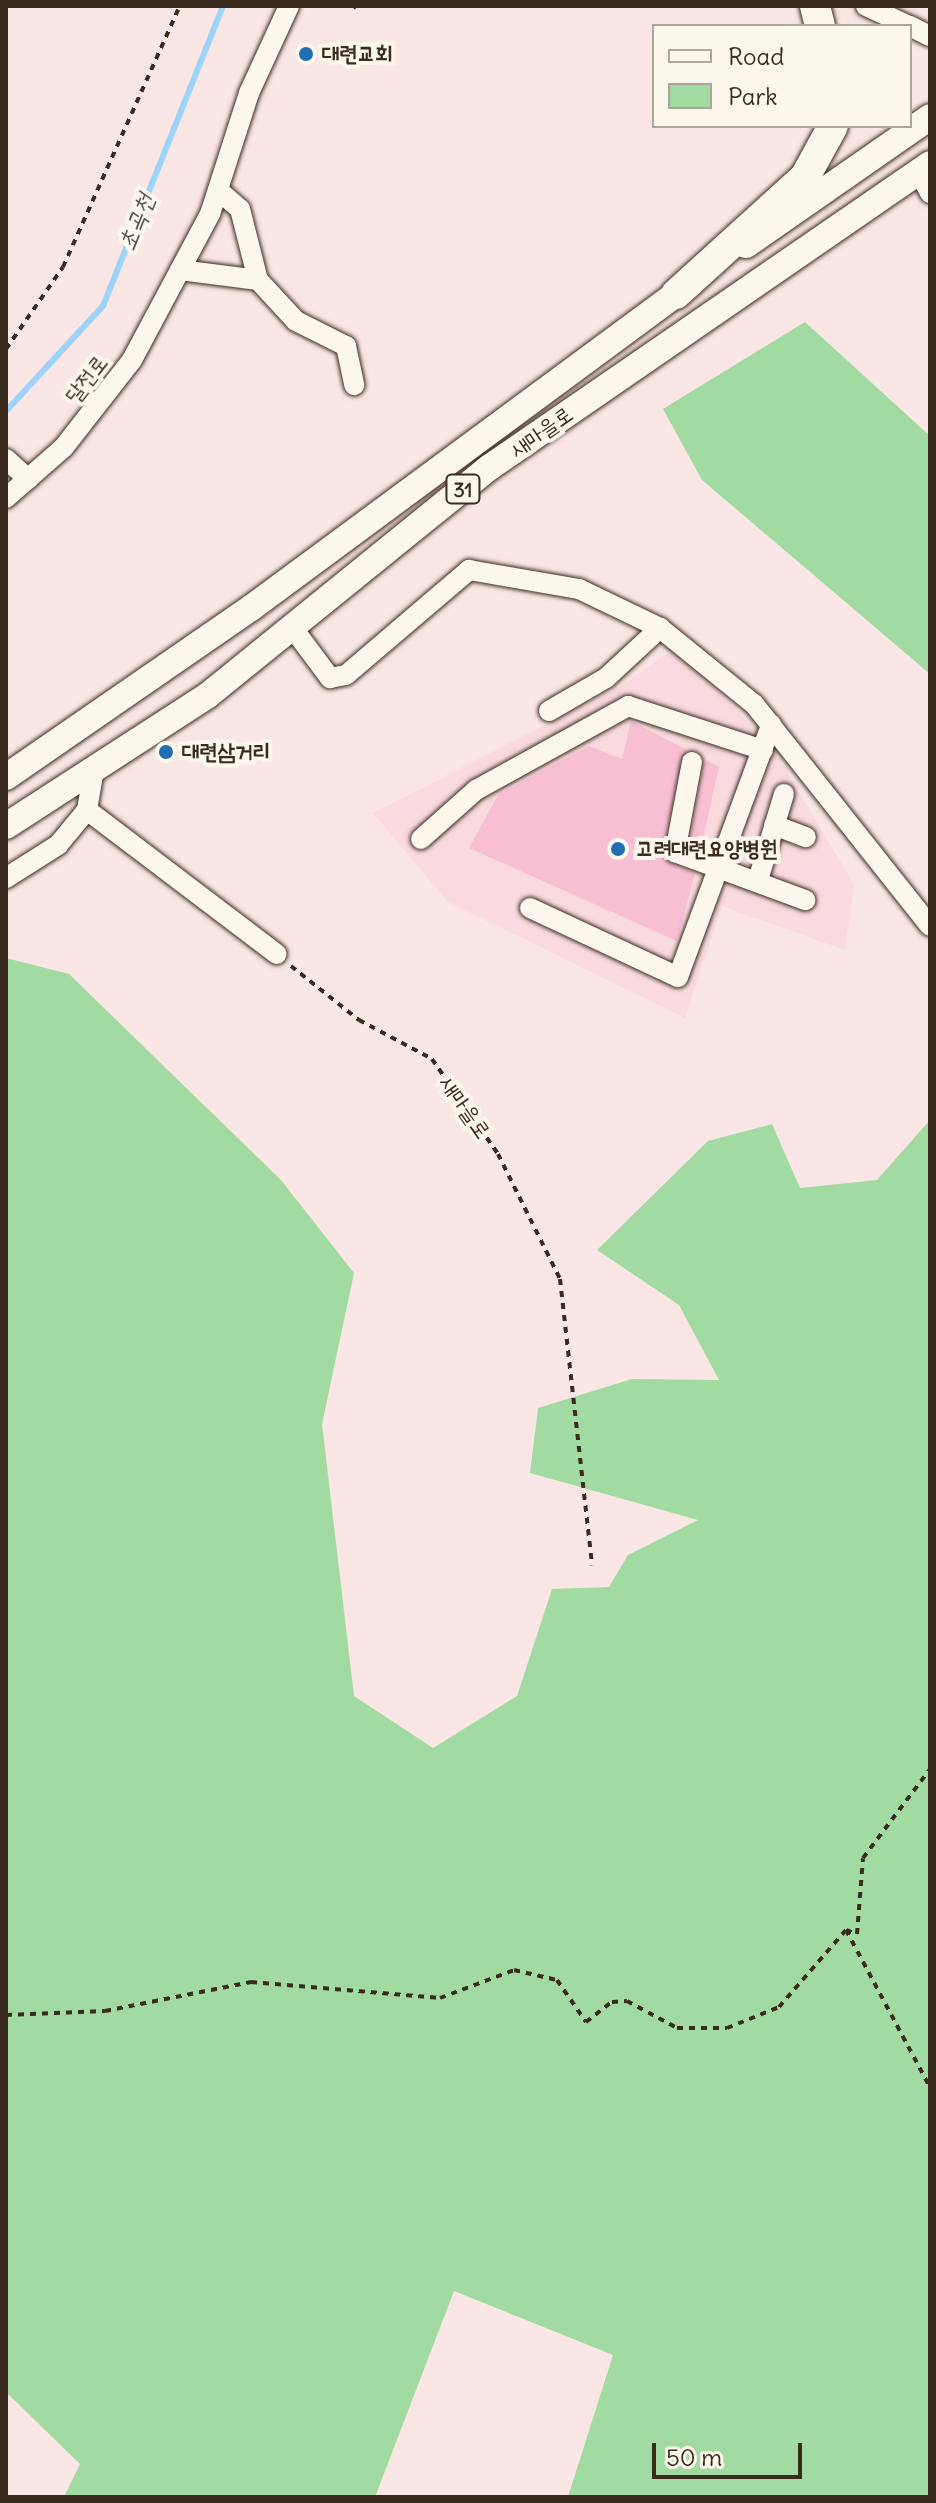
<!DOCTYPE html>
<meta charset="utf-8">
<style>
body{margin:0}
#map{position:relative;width:936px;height:2503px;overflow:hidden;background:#fae6e4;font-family:Delius,"Poor Story",sans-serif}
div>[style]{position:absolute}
.built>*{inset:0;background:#f9dadf}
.green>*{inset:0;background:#a1dba1}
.stream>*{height:6px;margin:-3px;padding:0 3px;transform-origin:3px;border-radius:3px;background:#9dd3fb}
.building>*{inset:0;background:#f8bfd2}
.path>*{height:4px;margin-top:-2px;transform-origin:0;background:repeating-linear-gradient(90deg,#3b2a1e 0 6px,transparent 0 12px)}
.roads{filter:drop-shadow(0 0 2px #3b2a1e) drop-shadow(0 0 2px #3b2a1e)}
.minor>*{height:20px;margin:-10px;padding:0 10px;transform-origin:10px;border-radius:10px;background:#fbf7ec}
.major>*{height:26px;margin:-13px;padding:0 13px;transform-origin:13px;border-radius:13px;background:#fbf7ec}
.highway>*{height:30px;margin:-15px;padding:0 15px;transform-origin:15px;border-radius:15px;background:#fbf7ec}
.dots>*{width:22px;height:22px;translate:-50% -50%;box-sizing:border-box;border:4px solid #fbf7ec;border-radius:50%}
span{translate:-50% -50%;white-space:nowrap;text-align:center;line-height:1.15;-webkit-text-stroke:8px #fbf7ec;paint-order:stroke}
.shield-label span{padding:2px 6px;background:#fbf7ec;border:2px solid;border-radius:6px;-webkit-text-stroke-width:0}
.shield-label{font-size:20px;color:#3b2a1e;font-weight:700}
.poi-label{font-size:22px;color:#3b2a1e;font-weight:700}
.left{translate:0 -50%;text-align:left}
.street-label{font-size:22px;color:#3b2a1e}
.water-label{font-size:24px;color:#545455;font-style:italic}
.frame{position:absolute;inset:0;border:8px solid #3b2a1e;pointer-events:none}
.legend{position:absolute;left:652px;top:24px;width:260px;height:104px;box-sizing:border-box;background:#fbf7ec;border:2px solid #aea59a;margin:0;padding:10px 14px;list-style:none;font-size:24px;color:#3b2a1e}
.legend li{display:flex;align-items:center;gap:16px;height:40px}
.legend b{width:40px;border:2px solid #aea59a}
.scale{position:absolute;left:652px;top:2443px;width:150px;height:36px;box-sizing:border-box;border:4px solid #3b2a1e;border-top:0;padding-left:10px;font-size:24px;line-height:28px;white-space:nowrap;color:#3b2a1e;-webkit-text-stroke:6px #fbf7ec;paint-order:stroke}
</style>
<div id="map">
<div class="built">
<i style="clip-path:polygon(676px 647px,772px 748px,854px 884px,845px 950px,722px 906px,685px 1018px,448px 902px,373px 813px,621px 686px)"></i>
</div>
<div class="green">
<i style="clip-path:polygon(805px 322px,930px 436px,930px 674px,702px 480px,663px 409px)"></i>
<i style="clip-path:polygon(6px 958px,69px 974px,281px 1180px,354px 1273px,322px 1424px,354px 1696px,433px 1748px,517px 1696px,552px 1589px,609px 1587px,628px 1555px,698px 1520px,530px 1473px,538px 1408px,632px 1379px,719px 1380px,679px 1305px,597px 1250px,708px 1141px,772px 1124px,800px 1188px,877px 1180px,930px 1120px,930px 2497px,568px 2497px,613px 2355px,454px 2291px,375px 2497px,64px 2497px,80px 2464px,6px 2392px)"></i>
</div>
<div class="stream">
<i style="left:6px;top:411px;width:143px;rotate:-47.3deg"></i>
<i style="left:103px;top:306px;width:323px;rotate:-68.2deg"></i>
</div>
<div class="building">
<i style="clip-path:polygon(631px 721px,687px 750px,662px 850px,666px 861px,695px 873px,677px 941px,469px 848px,498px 795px,589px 746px,622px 759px)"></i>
<i style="clip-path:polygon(704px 759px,719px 767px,701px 848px,690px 844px)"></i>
</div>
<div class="path">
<i style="left:354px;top:6px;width:3px;rotate:45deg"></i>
<i style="left:6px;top:349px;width:100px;rotate:-55.2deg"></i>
<i style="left:63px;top:267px;width:286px;rotate:-65.9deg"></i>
<i style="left:291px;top:966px;width:87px;rotate:38.5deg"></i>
<i style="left:359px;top:1020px;width:83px;rotate:28.1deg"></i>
<i style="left:432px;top:1059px;width:116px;rotate:55.2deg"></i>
<i style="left:498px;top:1154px;width:140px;rotate:63.6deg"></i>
<i style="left:560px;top:1279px;width:288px;rotate:83.6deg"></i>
<i style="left:930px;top:1753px;width:14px;rotate:90deg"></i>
<i style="left:846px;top:1930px;width:12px;rotate:20deg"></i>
<i style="left:857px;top:1934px;width:76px;rotate:-85.5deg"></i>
<i style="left:863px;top:1858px;width:111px;rotate:-53deg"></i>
<i style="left:846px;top:1930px;width:178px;rotate:61.9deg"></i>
<i style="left:6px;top:2015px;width:99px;rotate:-2.3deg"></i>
<i style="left:105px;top:2011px;width:149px;rotate:-11.2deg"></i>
<i style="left:251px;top:1982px;width:190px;rotate:4.8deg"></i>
<i style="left:440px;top:1998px;width:79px;rotate:-20.7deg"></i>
<i style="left:514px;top:1970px;width:44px;rotate:13.1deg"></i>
<i style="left:557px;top:1980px;width:51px;rotate:55.4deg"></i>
<i style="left:586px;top:2022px;width:33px;rotate:-38deg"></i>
<i style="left:612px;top:2002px;width:15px;rotate:-4deg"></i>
<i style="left:627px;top:2001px;width:57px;rotate:28.4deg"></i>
<i style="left:677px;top:2028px;width:50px"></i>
<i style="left:727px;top:2028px;width:56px;rotate:-22deg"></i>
<i style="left:779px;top:2007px;width:102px;rotate:-49deg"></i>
</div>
<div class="roads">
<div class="minor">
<i style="left:866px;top:6px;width:47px;rotate:24.9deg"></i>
<i style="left:910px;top:26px;width:22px;rotate:27deg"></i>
<i style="left:919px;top:172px;width:24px;rotate:62deg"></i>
<i style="left:218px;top:190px;width:29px;rotate:41deg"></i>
<i style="left:240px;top:209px;width:73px;rotate:75.8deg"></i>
<i style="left:180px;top:270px;width:79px;rotate:7.3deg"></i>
<i style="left:258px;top:280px;width:56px;rotate:47.2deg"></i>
<i style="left:296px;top:321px;width:56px;rotate:26.6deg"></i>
<i style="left:346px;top:346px;width:40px;rotate:78deg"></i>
<i style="left:6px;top:459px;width:30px;rotate:42deg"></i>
<i style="left:6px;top:498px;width:77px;rotate:-41.3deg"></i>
<i style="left:64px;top:447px;width:110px;rotate:-52deg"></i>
<i style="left:132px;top:360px;width:166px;rotate:-61.9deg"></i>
<i style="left:210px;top:214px;width:127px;rotate:-72.1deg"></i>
<i style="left:249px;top:93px;width:96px;rotate:-65.3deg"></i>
<i style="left:292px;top:627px;width:64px;rotate:53.3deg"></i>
<i style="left:330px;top:678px;width:16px;rotate:-11deg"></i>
<i style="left:346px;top:675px;width:162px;rotate:-40.5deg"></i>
<i style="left:469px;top:570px;width:112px;rotate:9.8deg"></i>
<i style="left:579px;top:589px;width:90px;rotate:25.7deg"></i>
<i style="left:660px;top:628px;width:121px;rotate:39deg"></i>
<i style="left:754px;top:704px;width:283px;rotate:51.6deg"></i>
<i style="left:549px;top:711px;width:66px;rotate:-30.1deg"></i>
<i style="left:606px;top:678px;width:74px;rotate:-42.8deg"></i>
<i style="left:692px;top:762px;width:92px;rotate:100.7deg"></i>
<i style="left:675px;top:852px;width:139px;rotate:20.3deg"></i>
<i style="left:87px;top:810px;width:238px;rotate:37.2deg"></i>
<i style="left:774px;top:825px;width:34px;rotate:21deg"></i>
<i style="left:421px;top:839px;width:74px;rotate:-41.7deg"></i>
<i style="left:476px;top:790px;width:174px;rotate:-28.9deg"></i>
<i style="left:628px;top:706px;width:142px;rotate:18.1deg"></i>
<i style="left:6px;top:878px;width:62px;rotate:-32.4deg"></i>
<i style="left:58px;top:845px;width:45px;rotate:-50.4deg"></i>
<i style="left:87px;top:810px;width:42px;rotate:-80.3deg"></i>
<i style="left:758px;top:880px;width:90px;rotate:-73.2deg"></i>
<i style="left:530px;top:908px;width:163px;rotate:25deg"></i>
<i style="left:678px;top:977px;width:269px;rotate:-69.7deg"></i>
</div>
<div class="major">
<i style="left:746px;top:245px;width:224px;rotate:-34.8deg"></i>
<i style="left:6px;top:777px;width:298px;rotate:-34.6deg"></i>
<i style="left:251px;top:608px;width:547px;rotate:-36.45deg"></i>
<i style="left:6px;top:826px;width:239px;rotate:-32.9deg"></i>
<i style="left:207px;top:696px;width:364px;rotate:-39deg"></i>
<i style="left:490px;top:467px;width:534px;rotate:-34.55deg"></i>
</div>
<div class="highway">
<i style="left:815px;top:6px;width:21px;rotate:76deg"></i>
<i style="left:676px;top:294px;width:174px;rotate:-42.2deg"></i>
<i style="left:805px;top:177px;width:58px;rotate:-61.2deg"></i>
</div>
</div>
<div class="dots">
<i style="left:306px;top:54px;background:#1f6fb2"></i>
<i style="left:166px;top:752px;background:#1f6fb2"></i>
<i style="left:618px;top:849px;background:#1f6fb2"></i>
</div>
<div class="shield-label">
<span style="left:463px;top:489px">31</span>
</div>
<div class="poi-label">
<span class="left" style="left:322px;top:54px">대련교회</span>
<span class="left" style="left:182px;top:752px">대련삼거리</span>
<span class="left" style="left:636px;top:849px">고려대련요양병원</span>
</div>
<div class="street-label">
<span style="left:86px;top:379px;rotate:-52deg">달전로</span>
<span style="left:541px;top:432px;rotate:-35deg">새마을로</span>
<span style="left:465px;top:1107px;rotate:55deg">새마을로</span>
</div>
<div class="water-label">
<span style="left:136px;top:222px;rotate:-68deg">초곡천</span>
</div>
<div class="frame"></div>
<ul class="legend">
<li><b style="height:10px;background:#fbf7ec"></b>Road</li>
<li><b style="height:22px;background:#a1dba1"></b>Park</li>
</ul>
<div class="scale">50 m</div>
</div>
